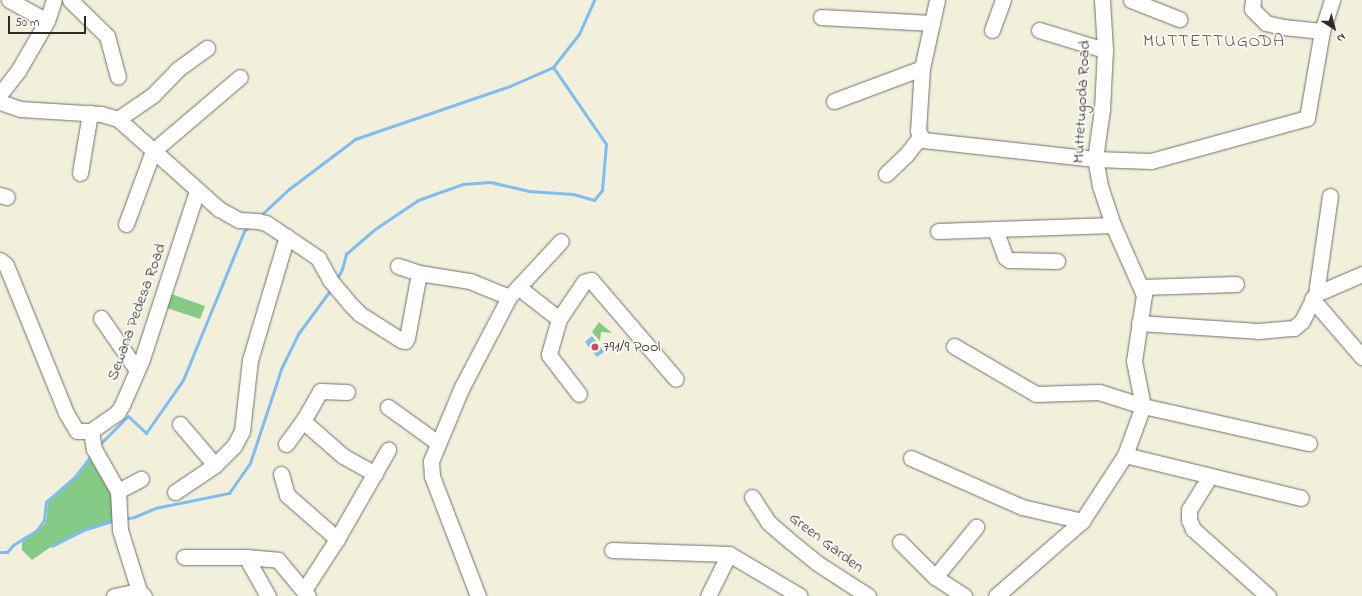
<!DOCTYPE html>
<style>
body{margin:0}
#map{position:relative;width:1362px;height:596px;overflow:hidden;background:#f2efdb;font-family:"Indie Flower",sans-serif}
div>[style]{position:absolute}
.green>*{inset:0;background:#84cb86}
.water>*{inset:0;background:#7fbcf2}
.stream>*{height:3px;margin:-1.5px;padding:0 1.5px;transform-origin:1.5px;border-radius:1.5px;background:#7fbcf2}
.roads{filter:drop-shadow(0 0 1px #717069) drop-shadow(0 0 1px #717069)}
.minor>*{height:15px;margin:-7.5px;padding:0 7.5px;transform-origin:7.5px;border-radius:7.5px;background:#fff}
.dots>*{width:11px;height:11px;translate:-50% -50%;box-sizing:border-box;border:2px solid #fdfcf7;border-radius:50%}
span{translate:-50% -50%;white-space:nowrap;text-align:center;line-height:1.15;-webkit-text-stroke:3.5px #fdfcf7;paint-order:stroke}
.street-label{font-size:16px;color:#2b2b2b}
.poi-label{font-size:16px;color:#2b2b2b}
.left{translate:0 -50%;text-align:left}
.quarter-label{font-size:18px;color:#70544f;letter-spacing:1px}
.north{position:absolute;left:1314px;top:8px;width:40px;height:40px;-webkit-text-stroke:3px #fdfcf7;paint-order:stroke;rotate:144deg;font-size:11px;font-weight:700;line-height:16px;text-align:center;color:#2b2b2b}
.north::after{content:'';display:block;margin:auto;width:14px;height:18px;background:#2b2b2b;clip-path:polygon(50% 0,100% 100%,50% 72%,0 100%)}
.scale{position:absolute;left:8px;top:16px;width:78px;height:18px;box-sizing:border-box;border:2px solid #2b2b2b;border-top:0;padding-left:5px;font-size:12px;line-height:14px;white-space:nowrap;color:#2b2b2b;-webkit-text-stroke:3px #fdfcf7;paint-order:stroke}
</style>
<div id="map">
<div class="green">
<i style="clip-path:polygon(171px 294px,205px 306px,200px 319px,167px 308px)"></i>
<i style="clip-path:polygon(599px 322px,612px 333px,601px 332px,600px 341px,592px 332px)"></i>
<i style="clip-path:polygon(90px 458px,116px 504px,111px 521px,82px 530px,52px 546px,32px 560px,22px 550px,22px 542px,37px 532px,46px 522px,48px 502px,76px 478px)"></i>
</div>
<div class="water">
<i style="clip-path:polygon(592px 336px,604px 352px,597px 357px,585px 342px)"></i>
</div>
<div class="stream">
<i style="left:260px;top:216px;width:40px;rotate:-43deg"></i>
<i style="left:289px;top:189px;width:83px;rotate:-37.1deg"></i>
<i style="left:355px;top:139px;width:164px;rotate:-18.9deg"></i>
<i style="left:510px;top:86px;width:47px;rotate:-23.8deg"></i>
<i style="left:553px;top:67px;width:42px;rotate:-51.8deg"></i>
<i style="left:579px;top:34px;width:37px;rotate:-66deg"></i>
<i style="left:336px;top:280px;width:13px;rotate:-61deg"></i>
<i style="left:342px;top:269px;width:16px;rotate:-75deg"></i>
<i style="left:346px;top:254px;width:38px;rotate:-41deg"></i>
<i style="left:375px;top:229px;width:52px;rotate:-34deg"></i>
<i style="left:418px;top:200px;width:48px;rotate:-19.6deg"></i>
<i style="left:463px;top:184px;width:27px;rotate:-4deg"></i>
<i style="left:490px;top:182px;width:39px;rotate:13deg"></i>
<i style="left:528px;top:191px;width:45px;rotate:3.8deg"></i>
<i style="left:573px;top:194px;width:22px;rotate:16deg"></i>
<i style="left:594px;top:200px;width:13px;rotate:-51deg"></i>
<i style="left:602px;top:190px;width:46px;rotate:-85deg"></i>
<i style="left:606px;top:144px;width:93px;rotate:-124.5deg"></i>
<i style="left:98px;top:446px;width:42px;rotate:-45deg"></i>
<i style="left:128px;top:416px;width:25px;rotate:43deg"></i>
<i style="left:146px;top:433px;width:65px;rotate:-55.1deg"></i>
<i style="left:183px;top:380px;width:161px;rotate:-67.7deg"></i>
<i style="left:244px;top:231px;width:8px;rotate:-40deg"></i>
<i style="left:124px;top:519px;width:10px;rotate:-11deg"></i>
<i style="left:134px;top:517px;width:23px;rotate:-23deg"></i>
<i style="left:155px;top:508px;width:76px;rotate:-11.5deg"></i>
<i style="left:229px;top:493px;width:37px;rotate:-55deg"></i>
<i style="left:250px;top:463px;width:99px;rotate:-71.7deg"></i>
<i style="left:281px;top:369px;width:39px;rotate:-64deg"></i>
<i style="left:298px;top:334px;width:56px;rotate:-53.7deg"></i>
<i style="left:52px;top:546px;width:35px;rotate:-27deg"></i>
<i style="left:83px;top:530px;width:34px;rotate:-17deg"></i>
<i style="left:0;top:552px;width:7px"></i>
<i style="left:7px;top:552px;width:9px;rotate:-49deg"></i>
<i style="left:13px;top:545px;width:28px;rotate:-32deg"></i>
<i style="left:37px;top:530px;width:12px;rotate:-55deg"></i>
<i style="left:44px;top:520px;width:18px;rotate:-84deg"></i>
<i style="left:46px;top:502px;width:37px;rotate:-41deg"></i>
<i style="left:74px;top:478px;width:30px;rotate:-53deg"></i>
</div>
<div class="roads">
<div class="minor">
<i style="left:9px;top:0;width:43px;rotate:28.9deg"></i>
<i style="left:70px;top:0;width:52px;rotate:44.2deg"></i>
<i style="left:107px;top:36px;width:42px;rotate:75deg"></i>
<i style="left:937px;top:0;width:70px;rotate:102.4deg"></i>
<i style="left:922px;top:68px;width:63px;rotate:93.6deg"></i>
<i style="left:918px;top:131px;width:10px;rotate:61deg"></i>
<i style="left:923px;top:140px;width:173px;rotate:6.3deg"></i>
<i style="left:1095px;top:159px;width:56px;rotate:2deg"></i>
<i style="left:1151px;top:161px;width:162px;rotate:-15.4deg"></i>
<i style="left:1307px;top:118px;width:88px;rotate:-80.2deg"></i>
<i style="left:1322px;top:31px;width:33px;rotate:-72deg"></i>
<i style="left:1131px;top:0;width:52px;rotate:21.6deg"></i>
<i style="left:1253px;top:0;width:9px;rotate:96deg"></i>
<i style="left:1252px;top:9px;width:20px;rotate:45deg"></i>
<i style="left:1266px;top:23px;width:17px;rotate:13deg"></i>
<i style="left:1283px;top:27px;width:39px;rotate:6deg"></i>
<i style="left:821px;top:17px;width:111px;rotate:3.1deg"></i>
<i style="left:992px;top:30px;width:32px;rotate:-70deg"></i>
<i style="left:1039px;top:30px;width:69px;rotate:16.9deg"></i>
<i style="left:0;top:94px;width:29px;rotate:-52deg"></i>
<i style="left:18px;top:71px;width:58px;rotate:-59.9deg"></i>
<i style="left:47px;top:21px;width:22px;rotate:-72deg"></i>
<i style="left:834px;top:101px;width:94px;rotate:-20.6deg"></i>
<i style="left:0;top:102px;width:21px;rotate:19deg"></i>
<i style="left:20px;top:109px;width:81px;rotate:3.5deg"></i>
<i style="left:101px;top:114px;width:18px;rotate:16deg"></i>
<i style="left:118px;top:119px;width:135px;rotate:41.7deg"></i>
<i style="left:219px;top:209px;width:23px;rotate:29deg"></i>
<i style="left:239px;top:220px;width:19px;rotate:3deg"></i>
<i style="left:258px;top:221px;width:8px;rotate:14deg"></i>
<i style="left:266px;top:223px;width:63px;rotate:33.9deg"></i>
<i style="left:318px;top:258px;width:25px;rotate:61deg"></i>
<i style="left:330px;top:280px;width:31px;rotate:50deg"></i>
<i style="left:350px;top:304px;width:14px;rotate:45deg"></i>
<i style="left:360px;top:314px;width:49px;rotate:32.4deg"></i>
<i style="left:401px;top:340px;width:4px;rotate:14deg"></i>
<i style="left:405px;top:341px;width:4px;rotate:-56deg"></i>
<i style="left:407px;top:338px;width:66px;rotate:-79.5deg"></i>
<i style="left:419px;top:273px;width:52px;rotate:8.9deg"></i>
<i style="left:470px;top:281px;width:42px;rotate:22.3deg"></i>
<i style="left:118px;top:119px;width:42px;rotate:-34.4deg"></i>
<i style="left:153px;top:95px;width:36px;rotate:-46deg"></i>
<i style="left:178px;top:69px;width:36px;rotate:-36deg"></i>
<i style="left:80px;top:173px;width:61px;rotate:-80.5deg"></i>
<i style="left:886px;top:174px;width:28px;rotate:-44deg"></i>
<i style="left:906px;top:155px;width:23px;rotate:-52deg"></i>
<i style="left:0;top:195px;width:7px;rotate:16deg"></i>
<i style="left:126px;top:224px;width:78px;rotate:-69.7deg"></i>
<i style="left:153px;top:151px;width:114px;rotate:-40.4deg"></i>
<i style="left:995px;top:229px;width:30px;rotate:70deg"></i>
<i style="left:1005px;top:257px;width:5px;rotate:37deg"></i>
<i style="left:1009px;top:260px;width:48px;rotate:1.2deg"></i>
<i style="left:938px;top:231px;width:175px;rotate:-2deg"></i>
<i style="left:0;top:260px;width:8px;rotate:40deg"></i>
<i style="left:6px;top:265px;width:160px;rotate:67.9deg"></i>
<i style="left:66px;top:413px;width:21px;rotate:59deg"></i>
<i style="left:77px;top:431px;width:14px"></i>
<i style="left:91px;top:431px;width:32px;rotate:-35deg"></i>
<i style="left:117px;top:413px;width:9px;rotate:-58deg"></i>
<i style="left:122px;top:405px;width:50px;rotate:-66.5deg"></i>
<i style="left:142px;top:359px;width:177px;rotate:-71.9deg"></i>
<i style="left:398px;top:266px;width:22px;rotate:18deg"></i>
<i style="left:518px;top:287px;width:52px;rotate:38deg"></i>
<i style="left:559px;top:319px;width:45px;rotate:-56deg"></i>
<i style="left:584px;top:282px;width:7px;rotate:-16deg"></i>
<i style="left:591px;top:280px;width:130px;rotate:49.4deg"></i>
<i style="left:1141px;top:287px;width:95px;rotate:-1.8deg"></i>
<i style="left:1316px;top:294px;width:99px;rotate:-81.9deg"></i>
<i style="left:1312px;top:299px;width:77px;rotate:49.2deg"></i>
<i style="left:101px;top:318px;width:63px;rotate:55.3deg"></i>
<i style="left:559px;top:319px;width:37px;rotate:106deg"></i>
<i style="left:549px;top:355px;width:49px;rotate:52.4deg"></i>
<i style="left:1139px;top:323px;width:119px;rotate:3.8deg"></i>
<i style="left:1258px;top:331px;width:36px;rotate:-5deg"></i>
<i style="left:1294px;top:328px;width:11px;rotate:-41deg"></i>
<i style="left:1302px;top:321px;width:30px;rotate:-63deg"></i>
<i style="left:1316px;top:294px;width:50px;rotate:-23.5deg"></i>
<i style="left:954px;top:346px;width:95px;rotate:30.3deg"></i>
<i style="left:1036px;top:394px;width:63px;rotate:-1.8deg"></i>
<i style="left:1099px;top:392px;width:46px;rotate:17.7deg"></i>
<i style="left:1143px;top:406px;width:170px;rotate:12.6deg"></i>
<i style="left:388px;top:407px;width:62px;rotate:35.8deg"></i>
<i style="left:303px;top:421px;width:53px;rotate:41.2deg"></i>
<i style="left:343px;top:456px;width:37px;rotate:29deg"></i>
<i style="left:180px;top:424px;width:54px;rotate:49.5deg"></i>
<i style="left:91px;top:431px;width:18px;rotate:81deg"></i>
<i style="left:94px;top:449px;width:48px;rotate:60.3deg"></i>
<i style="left:118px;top:491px;width:39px;rotate:87deg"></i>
<i style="left:120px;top:530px;width:64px;rotate:72.7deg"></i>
<i style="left:286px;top:444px;width:29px;rotate:-54deg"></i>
<i style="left:303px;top:421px;width:34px;rotate:-60deg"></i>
<i style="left:320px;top:391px;width:27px;rotate:2deg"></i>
<i style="left:1125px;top:455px;width:181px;rotate:13.7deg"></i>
<i style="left:911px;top:458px;width:121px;rotate:23.8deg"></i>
<i style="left:1022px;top:507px;width:62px;rotate:13.1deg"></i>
<i style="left:281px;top:474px;width:22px;rotate:74deg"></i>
<i style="left:287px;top:495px;width:67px;rotate:41.3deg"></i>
<i style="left:1210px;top:476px;width:40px;rotate:122deg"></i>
<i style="left:1189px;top:510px;width:10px;rotate:90deg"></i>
<i style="left:1189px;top:520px;width:10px;rotate:66deg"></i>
<i style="left:1193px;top:529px;width:101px;rotate:41.8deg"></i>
<i style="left:118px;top:491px;width:26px;rotate:-28deg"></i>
<i style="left:175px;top:492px;width:48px;rotate:-34deg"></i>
<i style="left:215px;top:465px;width:27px;rotate:-45deg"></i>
<i style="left:234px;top:446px;width:17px;rotate:-62deg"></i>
<i style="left:242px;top:431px;width:71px;rotate:-83.6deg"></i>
<i style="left:250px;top:360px;width:129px;rotate:-73.4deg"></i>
<i style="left:752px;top:497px;width:30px;rotate:57deg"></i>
<i style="left:768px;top:522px;width:29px;rotate:41deg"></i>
<i style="left:790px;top:541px;width:35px;rotate:39deg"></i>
<i style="left:817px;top:563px;width:61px;rotate:32.9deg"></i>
<i style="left:900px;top:542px;width:49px;rotate:45deg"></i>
<i style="left:935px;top:577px;width:35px;rotate:33deg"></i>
<i style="left:612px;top:550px;width:117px;rotate:2deg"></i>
<i style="left:729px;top:554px;width:82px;rotate:30.6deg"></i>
<i style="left:184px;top:557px;width:62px"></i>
<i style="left:246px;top:557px;width:32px;rotate:5deg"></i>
<i style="left:278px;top:560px;width:47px;rotate:50.2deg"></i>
<i style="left:246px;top:557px;width:45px;rotate:60.6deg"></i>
<i style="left:935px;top:577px;width:65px;rotate:-50.6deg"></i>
<i style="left:304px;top:590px;width:61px;rotate:-57.1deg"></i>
<i style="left:337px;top:539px;width:103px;rotate:-60.2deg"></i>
<i style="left:114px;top:596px;width:25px;rotate:-11deg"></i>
<i style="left:139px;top:591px;width:7px;rotate:45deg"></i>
<i style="left:478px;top:596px;width:129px;rotate:-111deg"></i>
<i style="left:432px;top:476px;width:15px;rotate:-94deg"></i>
<i style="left:431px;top:461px;width:80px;rotate:-67.3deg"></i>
<i style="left:462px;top:387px;width:102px;rotate:-62.4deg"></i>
<i style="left:509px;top:297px;width:76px;rotate:-47.1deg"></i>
<i style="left:708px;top:596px;width:47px;rotate:-63.4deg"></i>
<i style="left:996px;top:596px;width:114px;rotate:-41.1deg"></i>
<i style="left:1082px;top:521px;width:79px;rotate:-56.9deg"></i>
<i style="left:1125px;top:455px;width:52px;rotate:-69.8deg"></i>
<i style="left:1143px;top:406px;width:46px;rotate:-101.3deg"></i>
<i style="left:1134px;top:361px;width:67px;rotate:-81.4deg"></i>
<i style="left:1144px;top:295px;width:77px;rotate:-113.9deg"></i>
<i style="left:1113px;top:225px;width:41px;rotate:-108.4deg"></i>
<i style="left:1100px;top:186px;width:27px;rotate:-100deg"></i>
<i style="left:1095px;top:159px;width:50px;rotate:-82deg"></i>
<i style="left:1102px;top:109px;width:59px;rotate:-87.1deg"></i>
<i style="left:1105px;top:50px;width:50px;rotate:-93.4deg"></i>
</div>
</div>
<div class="dots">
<i style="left:595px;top:347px;background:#d1495b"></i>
</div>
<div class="street-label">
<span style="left:1082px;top:102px;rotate:-87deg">Muttetugoda Road</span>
<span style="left:137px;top:312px;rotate:-70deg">Sewana Pedesa Road</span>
<span style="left:826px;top:543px;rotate:37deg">Green Garden</span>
</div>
<div class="poi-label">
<span class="left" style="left:603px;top:347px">791/9 Pool</span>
</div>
<div class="quarter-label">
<span style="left:1214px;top:42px">MUTTETTUGODA</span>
</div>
<div class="north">N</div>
<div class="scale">50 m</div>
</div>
